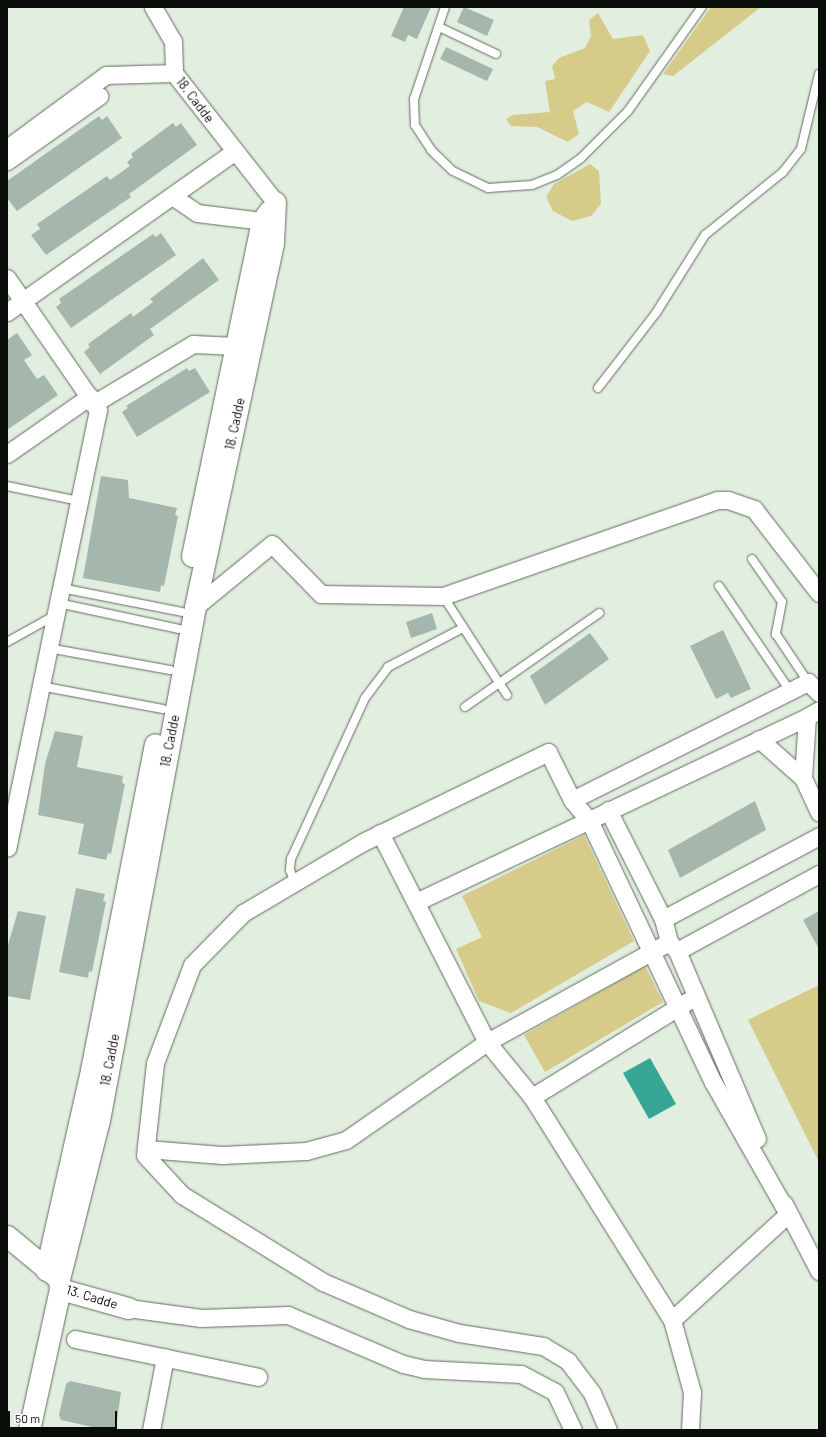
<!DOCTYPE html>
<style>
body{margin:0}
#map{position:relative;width:826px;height:1437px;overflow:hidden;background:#e2efe0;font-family:Barlow,sans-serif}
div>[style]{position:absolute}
.green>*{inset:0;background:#d6cb89}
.water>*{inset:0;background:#37a795}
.building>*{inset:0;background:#a5b6ac}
.roads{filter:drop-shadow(0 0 1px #616b5e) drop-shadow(0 0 1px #616b5e)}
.service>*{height:8px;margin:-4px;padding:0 4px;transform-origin:4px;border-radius:4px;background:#fff}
.minor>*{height:17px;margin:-8.5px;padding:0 8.5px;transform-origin:8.5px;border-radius:8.5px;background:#fff}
.tertiary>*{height:21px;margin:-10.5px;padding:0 10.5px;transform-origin:10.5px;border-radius:10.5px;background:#fff}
span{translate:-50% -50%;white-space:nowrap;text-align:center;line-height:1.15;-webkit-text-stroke:3.5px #fff;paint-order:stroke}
.street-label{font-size:13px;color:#090d08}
.frame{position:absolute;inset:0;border:8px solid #090d08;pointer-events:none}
.scale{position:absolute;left:8px;top:1411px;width:109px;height:18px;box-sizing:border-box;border:2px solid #090d08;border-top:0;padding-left:5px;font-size:12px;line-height:14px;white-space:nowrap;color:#090d08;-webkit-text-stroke:3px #fff;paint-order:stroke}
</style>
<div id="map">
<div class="green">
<i style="clip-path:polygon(711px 7px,761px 7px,673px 76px,663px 74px)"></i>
<i style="clip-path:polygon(598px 13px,613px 39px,643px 35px,650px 51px,609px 112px,587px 102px,573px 111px,579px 134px,568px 142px,537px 127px,511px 126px,506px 119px,513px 115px,550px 112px,545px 81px,555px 79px,552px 66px,559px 58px,585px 48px,591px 36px,589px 20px)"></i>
<i style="clip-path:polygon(590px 164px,599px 171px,601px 204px,591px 216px,572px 221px,553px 211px,546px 197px,554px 184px)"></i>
<i style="clip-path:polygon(584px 835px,634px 941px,511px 1013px,479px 1001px,456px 949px,482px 937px,462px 896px)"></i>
<i style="clip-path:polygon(645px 966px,663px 1002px,545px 1072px,524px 1035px)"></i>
<i style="clip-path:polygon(819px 985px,819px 1162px,748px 1020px)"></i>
</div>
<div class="water">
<i style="clip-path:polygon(650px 1058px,676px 1104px,649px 1119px,623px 1073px)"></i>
</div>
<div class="building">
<i style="clip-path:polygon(404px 7px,431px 7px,417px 39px,408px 35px,405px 42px,391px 36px)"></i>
<i style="clip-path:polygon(464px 7px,494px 20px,487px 36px,457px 22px)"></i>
<i style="clip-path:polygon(446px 47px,493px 69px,487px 81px,440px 59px)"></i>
<i style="clip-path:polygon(99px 116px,102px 120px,107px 116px,122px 138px,17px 211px,7px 198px,7px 181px)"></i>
<i style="clip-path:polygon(173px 123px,176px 127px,181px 123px,197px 145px,129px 194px,131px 197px,46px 255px,31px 235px,40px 229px,37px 224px,107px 176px,110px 180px,130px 166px,127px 162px,133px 157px,131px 154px)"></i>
<i style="clip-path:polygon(161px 233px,176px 255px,71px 328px,56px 307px,61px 303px,59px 299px,153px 234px,156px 237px)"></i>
<i style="clip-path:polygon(203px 258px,219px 280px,150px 329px,154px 335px,100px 374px,84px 352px,90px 347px,88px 344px,131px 313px,133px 317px,153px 302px,150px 299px)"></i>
<i style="clip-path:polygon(17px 333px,32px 355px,24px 360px,37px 379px,44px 375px,58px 395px,7px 430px,7px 340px)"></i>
<i style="clip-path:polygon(187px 368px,189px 371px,195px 368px,210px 392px,137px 437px,122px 412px,128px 408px,126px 406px)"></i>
<i style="clip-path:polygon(101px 476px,128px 480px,129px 498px,177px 508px,175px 515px,178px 516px,164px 586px,161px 585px,160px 592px,83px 578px)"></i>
<i style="clip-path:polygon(432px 613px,437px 629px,411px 638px,406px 622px)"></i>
<i style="clip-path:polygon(723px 630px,751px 689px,731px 698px,728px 693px,716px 699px,690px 646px)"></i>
<i style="clip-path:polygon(590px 633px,609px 659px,545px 705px,530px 676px)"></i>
<i style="clip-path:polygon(55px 731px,83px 736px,77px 767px,123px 776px,122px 783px,125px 784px,111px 854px,108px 853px,106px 860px,78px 854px,84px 824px,38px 815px,45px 764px)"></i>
<i style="clip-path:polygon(755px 801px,766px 830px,680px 878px,668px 850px)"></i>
<i style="clip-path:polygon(76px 888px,105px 894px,103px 901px,106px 902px,92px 972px,89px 971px,88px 978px,59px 972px)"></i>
<i style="clip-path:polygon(18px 911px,46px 916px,30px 1000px,7px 996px,7px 948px)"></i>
<i style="clip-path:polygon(819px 911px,819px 949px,803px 920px)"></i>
<i style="clip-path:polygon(70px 1381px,121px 1392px,116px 1428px,106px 1430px,61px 1420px,59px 1415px,66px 1384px)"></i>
</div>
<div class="roads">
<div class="service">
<i style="left:445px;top:7px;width:97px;rotate:108.6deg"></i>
<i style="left:414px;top:99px;width:26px;rotate:88deg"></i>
<i style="left:415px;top:125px;width:30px;rotate:57deg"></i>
<i style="left:431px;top:150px;width:30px;rotate:44deg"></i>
<i style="left:453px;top:171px;width:39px;rotate:26deg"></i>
<i style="left:488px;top:188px;width:44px;rotate:-3.9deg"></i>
<i style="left:532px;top:185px;width:27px;rotate:-22deg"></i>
<i style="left:557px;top:175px;width:29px;rotate:-35deg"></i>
<i style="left:581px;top:158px;width:66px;rotate:-45deg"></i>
<i style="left:628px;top:111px;width:128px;rotate:-54.6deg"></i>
<i style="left:439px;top:27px;width:63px;rotate:25.3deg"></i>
<i style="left:598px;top:388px;width:95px;rotate:-52.3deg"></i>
<i style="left:656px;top:313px;width:92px;rotate:-57.9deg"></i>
<i style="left:705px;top:235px;width:100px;rotate:-38.9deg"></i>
<i style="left:783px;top:172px;width:29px;rotate:-52deg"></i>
<i style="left:801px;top:149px;width:77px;rotate:-76.5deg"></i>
<i style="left:7px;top:486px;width:74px;rotate:11.8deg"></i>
<i style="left:752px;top:559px;width:52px;rotate:55.1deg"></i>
<i style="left:782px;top:602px;width:33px;rotate:101deg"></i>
<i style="left:776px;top:634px;width:58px;rotate:56.3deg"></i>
<i style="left:719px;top:586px;width:127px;rotate:55.9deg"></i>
<i style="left:61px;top:588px;width:123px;rotate:11.2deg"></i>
<i style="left:443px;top:596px;width:118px;rotate:57.1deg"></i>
<i style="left:58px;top:603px;width:124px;rotate:12.1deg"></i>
<i style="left:7px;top:642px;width:54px;rotate:-29deg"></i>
<i style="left:48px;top:648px;width:124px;rotate:10.2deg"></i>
<i style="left:40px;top:686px;width:125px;rotate:10.6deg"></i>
<i style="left:465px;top:707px;width:164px;rotate:-35deg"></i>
<i style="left:295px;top:883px;width:14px;rotate:-111deg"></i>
<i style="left:290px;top:870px;width:11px;rotate:-85deg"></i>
<i style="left:291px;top:859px;width:177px;rotate:-65.3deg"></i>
<i style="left:365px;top:698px;width:39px;rotate:-53deg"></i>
<i style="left:388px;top:667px;width:85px;rotate:-27.5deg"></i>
</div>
<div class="minor">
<i style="left:153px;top:7px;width:39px;rotate:60deg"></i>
<i style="left:173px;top:41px;width:32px;rotate:88deg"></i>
<i style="left:174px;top:73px;width:164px;rotate:51.9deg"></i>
<i style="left:7px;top:148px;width:123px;rotate:-36.4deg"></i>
<i style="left:106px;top:75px;width:68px;rotate:-1.7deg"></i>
<i style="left:7px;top:161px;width:113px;rotate:-35.2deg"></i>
<i style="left:172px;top:196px;width:30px;rotate:34deg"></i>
<i style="left:197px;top:213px;width:65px;rotate:7deg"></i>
<i style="left:7px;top:278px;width:160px;rotate:55.4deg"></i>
<i style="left:98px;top:410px;width:447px;rotate:101.7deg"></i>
<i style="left:7px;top:312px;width:278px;rotate:-35.2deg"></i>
<i style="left:93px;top:404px;width:117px;rotate:-31deg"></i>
<i style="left:193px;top:344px;width:43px;rotate:2.7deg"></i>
<i style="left:7px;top:454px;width:101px;rotate:-34.9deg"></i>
<i style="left:195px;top:607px;width:99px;rotate:-39.3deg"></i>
<i style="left:272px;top:544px;width:70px;rotate:45.6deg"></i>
<i style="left:321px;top:594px;width:122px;rotate:0.9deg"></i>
<i style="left:443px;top:596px;width:290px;rotate:-19.3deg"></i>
<i style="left:717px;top:500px;width:11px"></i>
<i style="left:728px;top:500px;width:28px;rotate:19deg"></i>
<i style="left:754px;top:509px;width:106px;rotate:52.3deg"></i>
<i style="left:819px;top:710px;width:14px;rotate:150deg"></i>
<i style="left:807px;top:717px;width:61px;rotate:93.8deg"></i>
<i style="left:803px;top:778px;width:38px;rotate:65deg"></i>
<i style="left:759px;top:739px;width:59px;rotate:41.6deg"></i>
<i style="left:572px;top:800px;width:264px;rotate:-26.6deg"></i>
<i style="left:808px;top:682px;width:16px;rotate:45deg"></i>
<i style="left:608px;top:810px;width:122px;rotate:63.2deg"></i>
<i style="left:663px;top:919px;width:24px;rotate:75deg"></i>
<i style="left:669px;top:942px;width:12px;rotate:48deg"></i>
<i style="left:677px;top:951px;width:204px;rotate:66.9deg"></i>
<i style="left:380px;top:833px;width:235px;rotate:62.9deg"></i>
<i style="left:487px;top:1042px;width:71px;rotate:50.7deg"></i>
<i style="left:532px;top:1097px;width:263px;rotate:57.9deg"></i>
<i style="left:672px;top:1320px;width:75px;rotate:74.5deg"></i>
<i style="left:692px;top:1392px;width:38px;rotate:93deg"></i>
<i style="left:418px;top:901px;width:430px;rotate:-25.3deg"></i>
<i style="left:663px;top:919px;width:177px;rotate:-28deg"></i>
<i style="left:677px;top:951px;width:162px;rotate:-28.5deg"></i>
<i style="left:532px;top:1097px;width:183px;rotate:-31.6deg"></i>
<i style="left:146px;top:1149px;width:76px;rotate:4.5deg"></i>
<i style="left:222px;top:1155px;width:84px;rotate:-2.7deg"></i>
<i style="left:306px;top:1151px;width:41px;rotate:-15.4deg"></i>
<i style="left:346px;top:1140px;width:172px;rotate:-34.8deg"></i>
<i style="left:487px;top:1042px;width:208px;rotate:-28.8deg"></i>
<i style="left:784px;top:1204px;width:76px;rotate:62.4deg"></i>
<i style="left:128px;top:1308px;width:74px;rotate:7.8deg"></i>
<i style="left:201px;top:1318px;width:87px;rotate:-2deg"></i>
<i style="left:288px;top:1315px;width:125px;rotate:23.1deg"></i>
<i style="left:403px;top:1364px;width:22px;rotate:13deg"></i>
<i style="left:424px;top:1369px;width:97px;rotate:3deg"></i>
<i style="left:521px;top:1374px;width:38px;rotate:28deg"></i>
<i style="left:555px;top:1392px;width:42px;rotate:64.7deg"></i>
<i style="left:75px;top:1339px;width:187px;rotate:11.7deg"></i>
<i style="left:151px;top:1430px;width:74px;rotate:-79.1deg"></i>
<i style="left:608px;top:1430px;width:40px;rotate:-113.4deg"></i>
<i style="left:592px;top:1393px;width:40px;rotate:-127deg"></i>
<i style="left:568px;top:1361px;width:29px;rotate:-149deg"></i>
<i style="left:543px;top:1346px;width:85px;rotate:-171.2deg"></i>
<i style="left:459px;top:1333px;width:52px;rotate:-164.4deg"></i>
<i style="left:409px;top:1319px;width:94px;rotate:-156.7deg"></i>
<i style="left:323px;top:1282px;width:166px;rotate:-148.3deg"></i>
<i style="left:182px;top:1195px;width:54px;rotate:-132.8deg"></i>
<i style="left:145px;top:1155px;width:93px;rotate:-83.8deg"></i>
<i style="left:155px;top:1063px;width:105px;rotate:-69.3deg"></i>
<i style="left:192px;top:965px;width:73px;rotate:-45.6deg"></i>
<i style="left:243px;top:913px;width:139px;rotate:-30.6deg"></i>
<i style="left:363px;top:842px;width:206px;rotate:-25.9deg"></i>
<i style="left:548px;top:752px;width:54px;rotate:63.4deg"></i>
<i style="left:572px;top:800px;width:26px;rotate:50deg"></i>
<i style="left:589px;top:820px;width:290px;rotate:64.7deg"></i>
<i style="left:713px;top:1082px;width:152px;rotate:60.4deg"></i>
<i style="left:788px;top:1214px;width:157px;rotate:137.6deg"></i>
</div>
<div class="tertiary">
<i style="left:192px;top:556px;width:342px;rotate:-78.2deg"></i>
<i style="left:262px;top:221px;width:12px;rotate:-55deg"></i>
<i style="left:7px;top:1236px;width:67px;rotate:39.6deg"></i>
<i style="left:59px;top:1279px;width:10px;rotate:84deg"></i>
<i style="left:60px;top:1289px;width:71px;rotate:15.6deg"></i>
<i style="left:46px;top:1270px;width:205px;rotate:-77.3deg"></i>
<i style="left:91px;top:1070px;width:332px;rotate:-78.9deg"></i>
<i style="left:59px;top:1279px;width:164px;rotate:-75.9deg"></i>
<i style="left:99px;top:1120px;width:522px;rotate:-79.4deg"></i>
<i style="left:195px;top:607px;width:372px;rotate:-77.9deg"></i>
<i style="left:273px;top:243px;width:41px;rotate:-87.2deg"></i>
<i style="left:29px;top:1430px;width:144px;rotate:-77.6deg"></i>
</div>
</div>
<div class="street-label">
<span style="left:195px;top:100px;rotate:53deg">18. Cadde</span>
<span style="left:235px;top:424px;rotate:-78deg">18. Cadde</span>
<span style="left:170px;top:741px;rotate:-79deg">18. Cadde</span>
<span style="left:110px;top:1060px;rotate:-79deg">18. Cadde</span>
<span style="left:92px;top:1297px;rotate:17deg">13. Cadde</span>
</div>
<div class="frame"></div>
<div class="scale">50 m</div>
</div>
